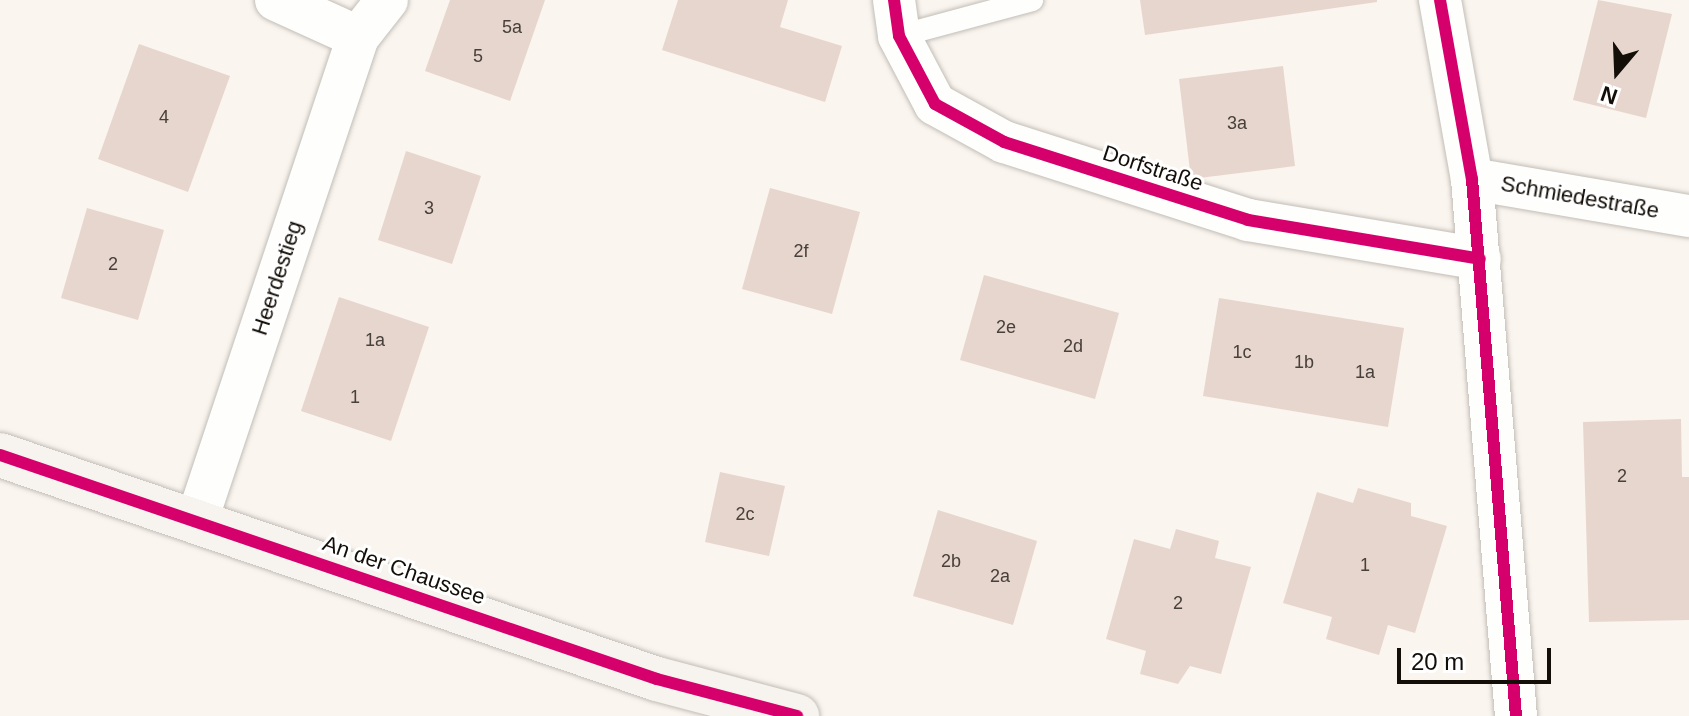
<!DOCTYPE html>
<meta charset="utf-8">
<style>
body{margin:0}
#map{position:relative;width:1689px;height:716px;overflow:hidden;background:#faf5ef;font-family:Arial,sans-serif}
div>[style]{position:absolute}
.building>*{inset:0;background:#e7d6ce}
.roads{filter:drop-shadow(0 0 2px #c2bdb6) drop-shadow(0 0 2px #c2bdb6)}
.lane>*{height:22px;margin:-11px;padding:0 11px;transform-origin:11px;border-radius:11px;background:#fefefd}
.street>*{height:42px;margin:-21px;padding:0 21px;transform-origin:21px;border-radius:21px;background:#fefefd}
.secondary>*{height:44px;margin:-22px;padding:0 22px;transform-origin:22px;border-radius:22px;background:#f7f3ee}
.cycleway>*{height:12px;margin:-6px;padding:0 6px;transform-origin:6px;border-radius:6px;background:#d6006c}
span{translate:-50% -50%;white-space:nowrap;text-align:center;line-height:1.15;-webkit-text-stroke:6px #fff;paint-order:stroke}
.number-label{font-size:18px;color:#48403a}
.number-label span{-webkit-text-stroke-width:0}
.street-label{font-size:22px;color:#130e08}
.north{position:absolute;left:1577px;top:32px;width:80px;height:80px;-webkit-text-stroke:6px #fff;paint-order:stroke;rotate:199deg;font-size:22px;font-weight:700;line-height:32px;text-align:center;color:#130e08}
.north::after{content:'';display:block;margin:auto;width:28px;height:36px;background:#130e08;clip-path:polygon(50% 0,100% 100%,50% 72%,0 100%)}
.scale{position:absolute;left:1397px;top:648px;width:154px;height:36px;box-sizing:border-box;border:4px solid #130e08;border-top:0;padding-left:10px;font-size:24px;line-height:28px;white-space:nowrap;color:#130e08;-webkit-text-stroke:6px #fff;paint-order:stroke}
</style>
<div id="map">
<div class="building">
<i style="clip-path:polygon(450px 0,545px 0,510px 101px,425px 71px)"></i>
<i style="clip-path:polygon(678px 0,788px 0,780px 27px,842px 46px,825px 102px,662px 50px)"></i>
<i style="clip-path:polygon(1140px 0,1377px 0,1377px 2px,1145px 35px)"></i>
<i style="clip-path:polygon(1598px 0,1672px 14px,1646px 118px,1573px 100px)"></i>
<i style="clip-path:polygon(139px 44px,230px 76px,188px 192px,98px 159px)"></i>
<i style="clip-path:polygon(1283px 66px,1295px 166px,1191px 179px,1179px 79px)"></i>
<i style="clip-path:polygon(406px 151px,481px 176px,452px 264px,378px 240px)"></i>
<i style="clip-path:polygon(770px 188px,860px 212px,832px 314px,742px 289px)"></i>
<i style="clip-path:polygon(87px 208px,164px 230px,138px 320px,61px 298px)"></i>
<i style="clip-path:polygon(984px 275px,1119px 313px,1095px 399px,960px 360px)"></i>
<i style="clip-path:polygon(339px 297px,429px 327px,391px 441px,301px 411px)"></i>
<i style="clip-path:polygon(1219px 298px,1404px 328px,1388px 427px,1203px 396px)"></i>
<i style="clip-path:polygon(1681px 419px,1682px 477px,1689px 477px,1689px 620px,1589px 622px,1583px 422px)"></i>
<i style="clip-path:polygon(720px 472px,785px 486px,769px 556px,705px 542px)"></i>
<i style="clip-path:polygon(1358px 488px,1411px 503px,1411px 516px,1447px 526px,1415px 633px,1388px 625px,1379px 655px,1326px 639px,1332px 617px,1283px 603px,1317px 492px,1353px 503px)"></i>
<i style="clip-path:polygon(938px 510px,1037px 541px,1013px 625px,913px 596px)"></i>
<i style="clip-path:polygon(1176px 529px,1219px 541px,1215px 558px,1251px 567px,1221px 674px,1190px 666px,1178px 684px,1140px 674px,1146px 651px,1106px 639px,1134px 539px,1170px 549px)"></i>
</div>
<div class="roads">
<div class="lane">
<i style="left:899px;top:36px;width:138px;rotate:-15.1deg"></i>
</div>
<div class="street">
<i style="left:894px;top:0;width:36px;rotate:82deg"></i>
<i style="left:899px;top:36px;width:77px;rotate:62.1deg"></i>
<i style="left:935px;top:104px;width:79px;rotate:28.8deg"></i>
<i style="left:1004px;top:142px;width:256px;rotate:17.7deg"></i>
<i style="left:1248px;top:220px;width:235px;rotate:9.5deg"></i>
<i style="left:1440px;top:0;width:182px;rotate:79.9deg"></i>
<i style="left:1472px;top:179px;width:539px;rotate:85.32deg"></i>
<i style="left:358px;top:37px;width:47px;rotate:-51.9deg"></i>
<i style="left:1472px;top:179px;width:220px;rotate:9.7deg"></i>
<i style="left:197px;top:520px;width:509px;rotate:-71.57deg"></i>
<i style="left:358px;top:37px;width:90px;rotate:-155.7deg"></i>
</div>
<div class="secondary">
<i style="left:0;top:455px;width:694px;rotate:18.83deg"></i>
<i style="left:657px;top:679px;width:145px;rotate:14.8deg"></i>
</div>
</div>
<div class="cycleway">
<i style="left:894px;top:0;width:36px;rotate:82deg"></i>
<i style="left:899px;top:36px;width:77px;rotate:62.1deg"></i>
<i style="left:935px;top:104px;width:79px;rotate:28.8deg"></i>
<i style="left:1004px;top:142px;width:256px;rotate:17.7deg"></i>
<i style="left:1248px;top:220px;width:235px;rotate:9.5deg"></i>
<i style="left:1440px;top:0;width:182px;rotate:79.9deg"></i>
<i style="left:1472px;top:179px;width:539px;rotate:85.32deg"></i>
<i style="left:0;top:455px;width:694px;rotate:18.83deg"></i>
<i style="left:657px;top:679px;width:145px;rotate:14.8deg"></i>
</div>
<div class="number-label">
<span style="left:512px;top:27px">5a</span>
<span style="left:478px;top:56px">5</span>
<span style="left:164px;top:117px">4</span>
<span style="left:1237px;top:123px">3a</span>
<span style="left:429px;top:208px">3</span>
<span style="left:801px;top:251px">2f</span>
<span style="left:113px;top:264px">2</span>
<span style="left:1006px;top:327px">2e</span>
<span style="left:375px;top:340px">1a</span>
<span style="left:1073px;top:346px">2d</span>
<span style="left:1242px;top:352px">1c</span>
<span style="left:1304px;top:362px">1b</span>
<span style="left:1365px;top:372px">1a</span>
<span style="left:355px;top:397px">1</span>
<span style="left:1622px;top:476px">2</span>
<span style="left:745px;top:514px">2c</span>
<span style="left:951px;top:561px">2b</span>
<span style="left:1365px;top:565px">1</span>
<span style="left:1000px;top:576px">2a</span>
<span style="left:1178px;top:603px">2</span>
</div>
<div class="street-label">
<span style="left:1153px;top:168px;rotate:18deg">Dorfstraße</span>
<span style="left:1580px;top:197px;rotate:10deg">Schmiedestraße</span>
<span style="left:277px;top:278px;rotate:-72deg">Heerdestieg</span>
<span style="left:404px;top:570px;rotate:19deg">An der Chaussee</span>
</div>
<div class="north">N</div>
<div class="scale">20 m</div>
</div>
